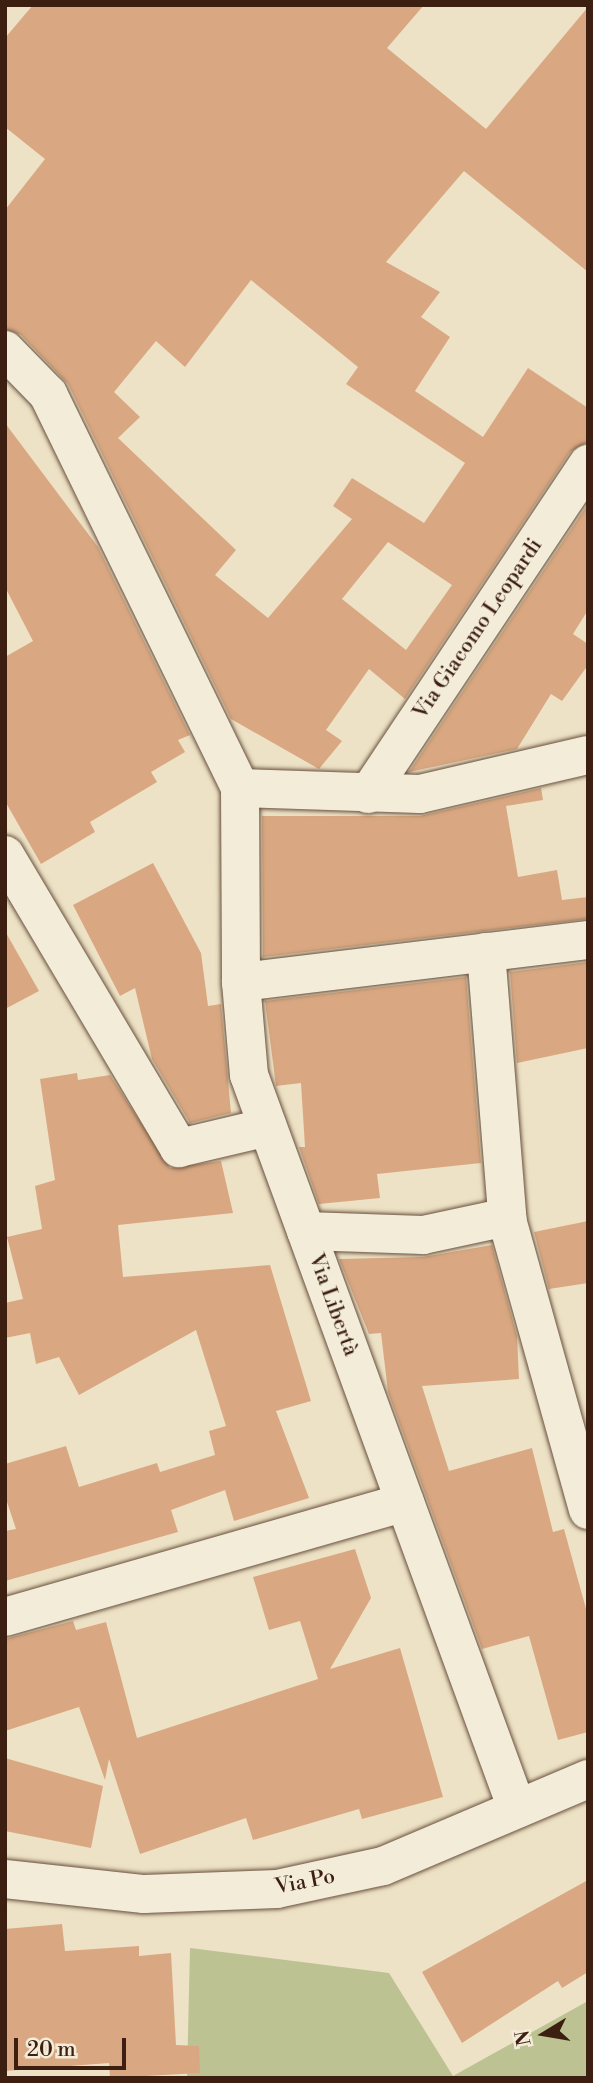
<!DOCTYPE html>
<meta charset="utf-8">
<style>
body{margin:0}
#map{position:relative;width:593px;height:2083px;overflow:hidden;background:#ede2c5;font-family:"Libre Bodoni",serif}
div>[style]{position:absolute}
.green>*{inset:0;background:#bcc292}
.building>*{inset:0;background:#d9a882}
.roads{filter:drop-shadow(0 0 2px #69503e) drop-shadow(0 0 2px #69503e)}
.minor>*{height:38px;margin:-19px;padding:0 19px;transform-origin:19px;border-radius:19px;background:#f3ecd9}
span{translate:-50% -50%;white-space:nowrap;text-align:center;line-height:1.15;-webkit-text-stroke:7px #f3ecd9;paint-order:stroke}
.street-label{font-size:21px;color:#3d1f11}
.frame{position:absolute;inset:0;border:7px solid #3d1f11;pointer-events:none}
.north{position:absolute;left:509px;top:1999px;width:70px;height:70px;-webkit-text-stroke:5px #f3ecd9;paint-order:stroke;rotate:259deg;font-size:19px;font-weight:700;line-height:28px;text-align:center;color:#3d1f11}
.north::after{content:'';display:block;margin:auto;width:24px;height:32px;background:#3d1f11;clip-path:polygon(50% 0,100% 100%,50% 72%,0 100%)}
.scale{position:absolute;left:14px;top:2038px;width:112px;height:32px;box-sizing:border-box;border:4px solid #3d1f11;border-top:0;padding-left:9px;font-size:21px;line-height:24px;white-space:nowrap;color:#3d1f11;-webkit-text-stroke:5px #f3ecd9;paint-order:stroke}
</style>
<div id="map">
<div class="green">
<i style="clip-path:polygon(190px 1948px,389px 1973px,453px 2076px,588px 2001px,588px 2078px,187px 2078px)"></i>
</div>
<div class="building">
<i style="clip-path:polygon(evenodd,33px 5px,424px 5px,387px 48px,486px 129px,588px 7px,588px 272px,464px 171px,386px 262px,440px 292px,421px 317px,450px 337px,415px 391px,483px 437px,528px 368px,588px 408px,588px 442px,570px 452px,405px 699px,369px 669px,326px 730px,342px 741px,319px 769px,231px 719px,68px 384px,21px 335px,5px 329px,5px 210px,45px 159px,5px 127px,5px 38px,33px 5px,251px 280px,358px 367px,346px 384px,465px 463px,424px 523px,352px 478px,333px 506px,352px 519px,268px 618px,215px 575px,236px 550px,118px 438px,140px 417px,114px 392px,156px 341px,185px 367px,251px 280px,33px 5px,388px 542px,452px 585px,406px 650px,342px 599px,388px 542px)"></i>
<i style="clip-path:polygon(5px 423px,98px 547px,190px 735px,178px 740px,185px 752px,151px 772px,157px 782px,90px 822px,95px 832px,41px 864px,5px 801px,5px 657px,33px 641px,5px 587px)"></i>
<i style="clip-path:polygon(588px 504px,588px 610px,573px 634px,588px 644px,588px 665px,562px 701px,551px 694px,517px 749px,409px 772px)"></i>
<i style="clip-path:polygon(541px 788px,543px 800px,506px 806px,518px 877px,557px 870px,562px 900px,588px 897px,588px 919px,263px 957px,262px 816px,420px 816px)"></i>
<i style="clip-path:polygon(153px 863px,201px 953px,208px 1006px,221px 1004px,231px 1113px,190px 1123px,152px 1059px,135px 988px,120px 996px,73px 905px)"></i>
<i style="clip-path:polygon(5px 931px,39px 991px,5px 1009px)"></i>
<i style="clip-path:polygon(588px 962px,588px 1048px,517px 1063px,510px 972px)"></i>
<i style="clip-path:polygon(466px 977px,481px 1163px,377px 1174px,380px 1198px,319px 1204px,299px 1147px,305px 1147px,301px 1083px,276px 1086px,265px 1001px)"></i>
<i style="clip-path:polygon(77px 1073px,78px 1080px,110px 1075px,170px 1168px,221px 1161px,233px 1213px,118px 1225px,123px 1277px,270px 1265px,311px 1401px,276px 1411px,309px 1498px,234px 1521px,225px 1490px,171px 1510px,178px 1532px,5px 1581px,5px 1531px,16px 1529px,5px 1496px,5px 1464px,66px 1446px,79px 1487px,157px 1463px,160px 1472px,215px 1455px,209px 1431px,226px 1426px,196px 1330px,79px 1395px,59px 1357px,36px 1364px,30px 1333px,5px 1338px,5px 1303px,23px 1299px,7px 1237px,42px 1229px,35px 1186px,55px 1180px,40px 1079px)"></i>
<i style="clip-path:polygon(588px 1221px,588px 1283px,549px 1289px,534px 1232px)"></i>
<i style="clip-path:polygon(492px 1245px,517px 1336px,519px 1379px,422px 1386px,449px 1471px,532px 1448px,553px 1532px,564px 1529px,588px 1616px,588px 1732px,558px 1740px,529px 1636px,482px 1649px,388px 1392px,381px 1333px,369px 1334px,339px 1259px,423px 1257px)"></i>
<i style="clip-path:polygon(355px 1549px,371px 1598px,330px 1669px,400px 1648px,443px 1797px,362px 1819px,359px 1809px,253px 1840px,246px 1818px,140px 1854px,109px 1759px,105px 1780px,79px 1707px,5px 1731px,5px 1639px,73px 1621px,76px 1630px,106px 1622px,137px 1738px,318px 1679px,300px 1621px,269px 1630px,253px 1577px)"></i>
<i style="clip-path:polygon(5px 1758px,103px 1786px,91px 1848px,5px 1831px)"></i>
<i style="clip-path:polygon(588px 1880px,588px 1972px,562px 1988px,558px 1981px,462px 2043px,422px 1972px)"></i>
<i style="clip-path:polygon(62px 1924px,65px 1951px,139px 1946px,139px 1956px,171px 1953px,176px 2045px,199px 2046px,200px 2073px,110px 2078px,109px 2063px,5px 2071px,5px 1929px)"></i>
</div>
<div class="roads">
<div class="minor">
<i style="left:5px;top:350px;width:62px;rotate:45.7deg"></i>
<i style="left:48px;top:394px;width:438px;rotate:64deg"></i>
<i style="left:240px;top:788px;width:194px;rotate:89.7deg"></i>
<i style="left:241px;top:982px;width:93px;rotate:85.1deg"></i>
<i style="left:249px;top:1075px;width:778px;rotate:69.94deg"></i>
<i style="left:240px;top:788px;width:180px;rotate:1.9deg"></i>
<i style="left:420px;top:794px;width:172px;rotate:-13.1deg"></i>
<i style="left:368px;top:794px;width:397px;rotate:-56.3deg"></i>
<i style="left:5px;top:855px;width:341px;rotate:59.3deg"></i>
<i style="left:179px;top:1148px;width:91px;rotate:-13.3deg"></i>
<i style="left:486px;top:952px;width:272px;rotate:85.4deg"></i>
<i style="left:508px;top:1223px;width:298px;rotate:74.4deg"></i>
<i style="left:241px;top:982px;width:350px;rotate:-6.9deg"></i>
<i style="left:306px;top:1231px;width:117px;rotate:2deg"></i>
<i style="left:423px;top:1235px;width:86px;rotate:-12.1deg"></i>
<i style="left:5px;top:1617px;width:416px;rotate:-16deg"></i>
<i style="left:5px;top:1879px;width:140px;rotate:6.2deg"></i>
<i style="left:144px;top:1894px;width:133px;rotate:-2.2deg"></i>
<i style="left:277px;top:1889px;width:108px;rotate:-12.2deg"></i>
<i style="left:383px;top:1866px;width:223px;rotate:-23deg"></i>
</div>
</div>
<div class="street-label">
<span style="left:478px;top:629px;rotate:-56deg">Via Giacomo Leopardi</span>
<span style="left:333px;top:1305px;rotate:70deg">Via Libertà</span>
<span style="left:305px;top:1882px;rotate:-11deg">Via Po</span>
</div>
<div class="frame"></div>
<div class="north">N</div>
<div class="scale">20 m</div>
</div>
